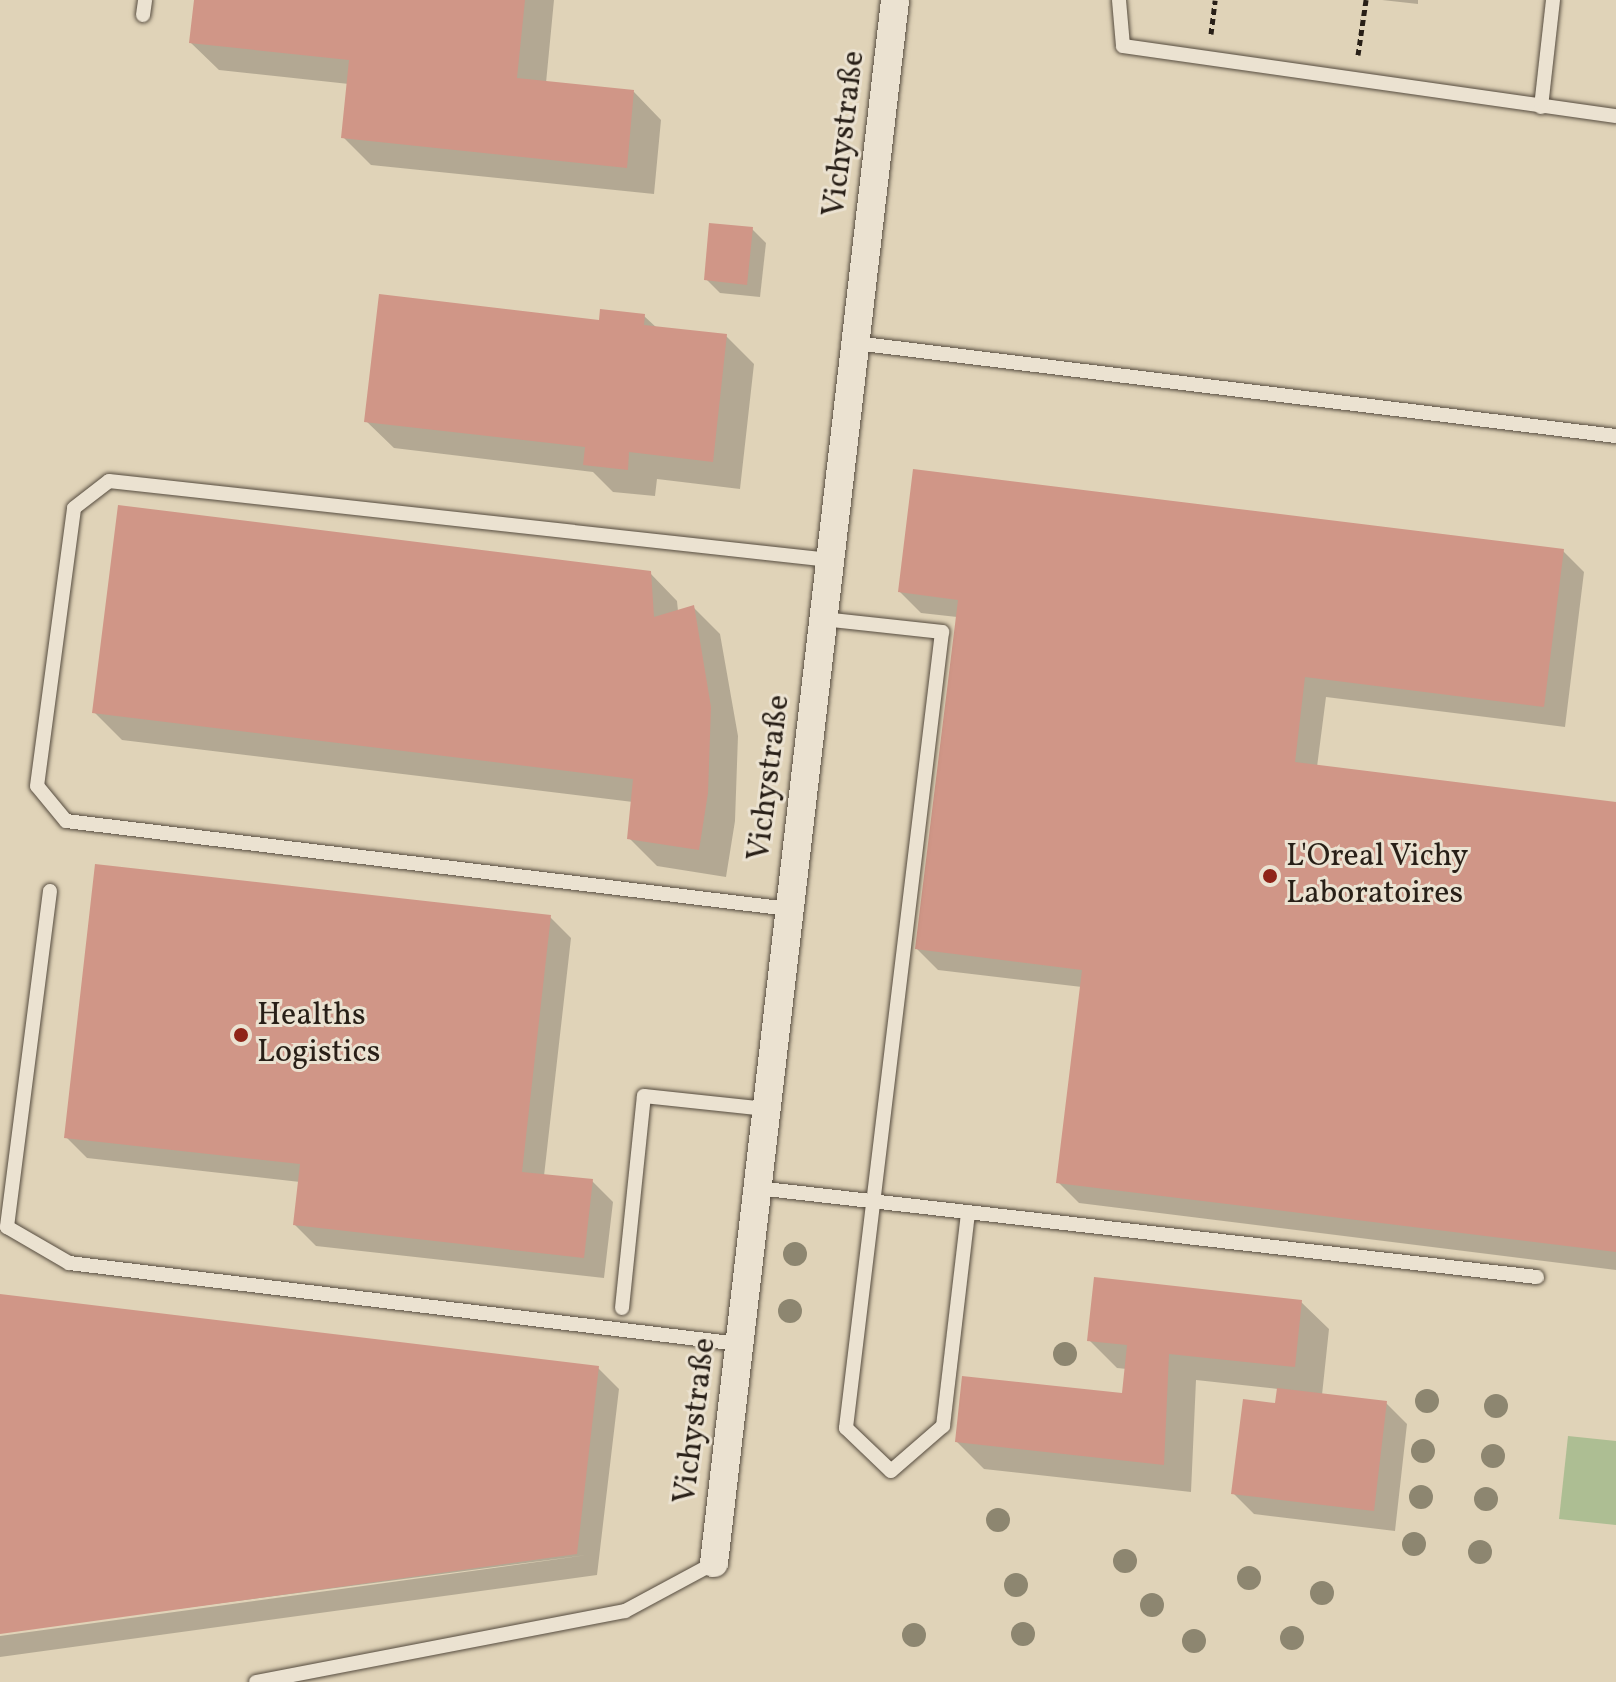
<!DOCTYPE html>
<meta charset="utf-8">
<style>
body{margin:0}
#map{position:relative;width:1616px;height:1682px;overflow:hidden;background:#e0d3b8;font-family:Vollkorn,serif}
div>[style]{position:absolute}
.green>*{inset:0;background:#adbe93}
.shadow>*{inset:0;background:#0003}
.building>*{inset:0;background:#d09687}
.path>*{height:5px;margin-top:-2.5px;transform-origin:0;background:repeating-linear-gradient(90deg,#281f17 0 6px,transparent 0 10px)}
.roads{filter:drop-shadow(0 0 2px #564c3f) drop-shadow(0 0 2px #564c3f)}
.service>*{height:14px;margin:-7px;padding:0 7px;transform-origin:7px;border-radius:7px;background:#ebe2d1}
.minor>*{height:28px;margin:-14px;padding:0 14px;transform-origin:14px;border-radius:14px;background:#ebe2d1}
.trees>*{width:24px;height:24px;margin:-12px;border-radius:50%;background:#8d8670}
.dots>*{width:22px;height:22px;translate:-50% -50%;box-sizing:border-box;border:4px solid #ebe2d1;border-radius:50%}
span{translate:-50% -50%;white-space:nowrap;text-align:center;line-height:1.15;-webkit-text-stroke:6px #ebe2d1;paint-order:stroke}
.street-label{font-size:32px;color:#281f17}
.poi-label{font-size:32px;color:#281f17}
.left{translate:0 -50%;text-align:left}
</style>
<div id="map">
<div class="green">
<i style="clip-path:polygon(1568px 1436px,1616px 1441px,1616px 1525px,1559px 1519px)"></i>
</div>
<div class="shadow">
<i style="clip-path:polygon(196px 0,554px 0,546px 83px,634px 92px,661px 120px,654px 194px,371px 165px,343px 137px,349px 84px,219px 70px,191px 43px)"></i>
<i style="clip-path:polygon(1382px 0,1418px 0,1418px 4px)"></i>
<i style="clip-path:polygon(752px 229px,766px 243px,760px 297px,720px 293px,706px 279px)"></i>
<i style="clip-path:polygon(644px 316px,657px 328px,726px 336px,754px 364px,740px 489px,657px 479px,655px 496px,613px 492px,593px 472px,394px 448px,366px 421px,601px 322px)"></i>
<i style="clip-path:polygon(1563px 551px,1584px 572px,1565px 727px,1326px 697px,1317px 767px,1616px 804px,1616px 1270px,1079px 1203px,1058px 1182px,1082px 987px,938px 970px,917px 949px,957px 617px,921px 613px,900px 592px)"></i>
<i style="clip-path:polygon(650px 573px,677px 601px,678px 611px,693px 607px,720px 634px,738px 736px,735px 821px,726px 877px,657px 866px,629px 838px,633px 802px,122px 740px,94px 712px)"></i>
<i style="clip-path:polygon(550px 917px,571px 938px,544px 1176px,592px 1181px,613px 1202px,604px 1278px,316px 1246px,295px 1225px,300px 1182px,87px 1158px,66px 1137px)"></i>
<i style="clip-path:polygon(0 1296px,598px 1368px,619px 1389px,597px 1575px,0 1657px,0 1636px,587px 1555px,0 1632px)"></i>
<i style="clip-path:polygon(1301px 1302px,1329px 1329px,1322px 1395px,1386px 1403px,1407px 1424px,1395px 1531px,1254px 1514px,1233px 1493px,1276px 1405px,1278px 1389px,1196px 1380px,1191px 1492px,984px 1469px,957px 1442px,1124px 1395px,1127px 1369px,1117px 1368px,1089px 1340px)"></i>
</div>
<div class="building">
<i style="clip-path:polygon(194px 0,525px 0,517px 78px,634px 90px,627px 168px,341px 138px,349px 60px,189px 43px)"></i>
<i style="clip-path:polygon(709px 223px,753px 227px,747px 285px,704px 280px)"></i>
<i style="clip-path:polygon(379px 294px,599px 320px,600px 309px,645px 314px,644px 325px,727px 334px,713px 462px,629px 452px,628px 470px,583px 465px,585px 447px,364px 422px)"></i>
<i style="clip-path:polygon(913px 469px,1564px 549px,1544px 707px,1305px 677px,1295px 762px,1616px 802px,1616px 1252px,1056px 1183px,1082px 970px,915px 949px,958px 600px,898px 592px)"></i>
<i style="clip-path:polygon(118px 505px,651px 571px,654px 617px,694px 605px,711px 707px,708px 793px,699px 850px,627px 839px,633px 779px,92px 713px)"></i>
<i style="clip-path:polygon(95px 864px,551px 915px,522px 1172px,593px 1179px,584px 1258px,293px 1225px,300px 1164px,64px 1138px)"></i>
<i style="clip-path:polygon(1094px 1277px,1302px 1300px,1295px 1367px,1169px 1354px,1164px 1465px,955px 1442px,962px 1376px,1122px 1393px,1127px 1345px,1087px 1341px)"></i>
<i style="clip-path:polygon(0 1294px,599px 1366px,577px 1554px,0 1634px)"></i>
<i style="clip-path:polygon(1277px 1388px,1387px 1401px,1374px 1511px,1231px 1494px,1243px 1399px,1275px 1403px)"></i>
</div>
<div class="path">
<i style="left:1211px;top:34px;width:34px;rotate:-83deg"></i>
<i style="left:1358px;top:55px;width:56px;rotate:-81.7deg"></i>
</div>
<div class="roads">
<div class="service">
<i style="left:1119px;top:0;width:46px;rotate:85deg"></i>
<i style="left:1123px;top:46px;width:498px;rotate:8.1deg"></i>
<i style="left:143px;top:15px;width:15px;rotate:-82deg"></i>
<i style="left:1541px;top:107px;width:108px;rotate:-83.6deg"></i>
<i style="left:855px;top:343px;width:767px;rotate:6.97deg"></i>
<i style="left:823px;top:619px;width:120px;rotate:6.2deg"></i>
<i style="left:942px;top:632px;width:802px;rotate:96.88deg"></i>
<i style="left:846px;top:1428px;width:62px;rotate:43.7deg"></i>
<i style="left:891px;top:1471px;width:69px;rotate:-40.9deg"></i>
<i style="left:943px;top:1426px;width:215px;rotate:-83.3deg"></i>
<i style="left:50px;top:891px;width:339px;rotate:97.3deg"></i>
<i style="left:7px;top:1227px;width:72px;rotate:30.1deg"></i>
<i style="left:69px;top:1263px;width:675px;rotate:6.89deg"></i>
<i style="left:789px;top:909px;width:728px;rotate:-173.06deg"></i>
<i style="left:66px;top:821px;width:45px;rotate:-129.6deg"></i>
<i style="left:37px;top:786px;width:280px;rotate:-82.4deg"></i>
<i style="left:74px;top:508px;width:44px;rotate:-37.6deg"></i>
<i style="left:109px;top:481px;width:725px;rotate:6.25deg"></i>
<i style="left:757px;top:1188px;width:785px;rotate:6.51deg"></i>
<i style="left:622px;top:1308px;width:213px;rotate:-84.1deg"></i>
<i style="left:644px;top:1096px;width:123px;rotate:6.1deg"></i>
<i style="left:256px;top:1682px;width:376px;rotate:-10.9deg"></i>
<i style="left:625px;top:1611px;width:101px;rotate:-28.3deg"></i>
</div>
<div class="minor">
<i style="left:714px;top:1563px;width:1573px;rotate:-83.39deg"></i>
</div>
</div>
<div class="trees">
<i style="left:795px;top:1254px"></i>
<i style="left:790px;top:1311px"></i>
<i style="left:1065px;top:1354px"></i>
<i style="left:1427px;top:1401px"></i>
<i style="left:1496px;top:1406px"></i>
<i style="left:1423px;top:1451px"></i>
<i style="left:1493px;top:1456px"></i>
<i style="left:1421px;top:1497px"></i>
<i style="left:1486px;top:1499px"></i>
<i style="left:998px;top:1520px"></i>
<i style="left:1414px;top:1544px"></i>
<i style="left:1480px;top:1552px"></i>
<i style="left:1125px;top:1561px"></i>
<i style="left:1249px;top:1578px"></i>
<i style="left:1016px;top:1585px"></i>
<i style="left:1322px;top:1593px"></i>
<i style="left:1152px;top:1605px"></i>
<i style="left:1023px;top:1634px"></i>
<i style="left:914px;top:1635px"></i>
<i style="left:1292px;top:1638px"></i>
<i style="left:1194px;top:1641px"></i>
</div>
<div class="dots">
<i style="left:1270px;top:876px;background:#8f2418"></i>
<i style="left:241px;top:1035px;background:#8f2418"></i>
</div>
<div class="street-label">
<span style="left:845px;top:134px;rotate:-83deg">Vichystraße</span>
<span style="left:770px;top:778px;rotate:-83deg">Vichystraße</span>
<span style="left:696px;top:1421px;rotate:-83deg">Vichystraße</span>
</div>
<div class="poi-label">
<span class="left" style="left:1286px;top:876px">L'Oreal Vichy<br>Laboratoires</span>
<span class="left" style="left:257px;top:1035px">Healths<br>Logistics</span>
</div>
</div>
